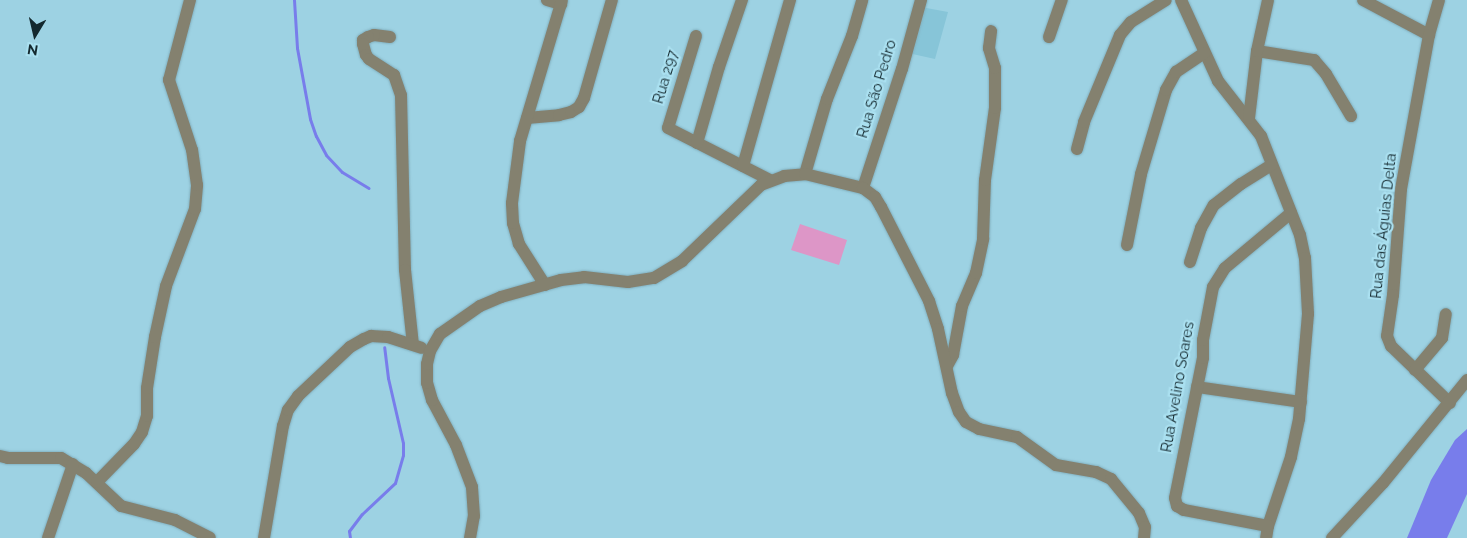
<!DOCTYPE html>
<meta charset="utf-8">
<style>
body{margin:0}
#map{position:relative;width:1467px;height:538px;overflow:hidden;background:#9dd2e3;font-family:Raleway,sans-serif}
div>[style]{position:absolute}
.built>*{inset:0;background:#87c5d8}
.green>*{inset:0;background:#dd96c7}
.water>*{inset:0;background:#787deb}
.stream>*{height:3px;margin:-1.5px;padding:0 1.5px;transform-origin:1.5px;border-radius:1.5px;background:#787deb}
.roads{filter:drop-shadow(0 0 1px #82b0bf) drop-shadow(0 0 1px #82b0bf)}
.minor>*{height:12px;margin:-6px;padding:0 6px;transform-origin:6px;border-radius:6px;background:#84816f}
span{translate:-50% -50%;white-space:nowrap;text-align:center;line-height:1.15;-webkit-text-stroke:4.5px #aae0f0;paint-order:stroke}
.street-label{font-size:15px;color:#14292f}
.north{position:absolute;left:10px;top:10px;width:50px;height:50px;-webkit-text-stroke:4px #aae0f0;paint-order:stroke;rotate:189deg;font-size:14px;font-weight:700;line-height:20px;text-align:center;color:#14292f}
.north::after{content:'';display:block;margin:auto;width:18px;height:22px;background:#14292f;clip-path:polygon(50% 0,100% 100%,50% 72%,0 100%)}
</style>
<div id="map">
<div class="built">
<i style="clip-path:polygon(921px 7px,948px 12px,935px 59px,908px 53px)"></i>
</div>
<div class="green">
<i style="clip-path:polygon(800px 224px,847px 240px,839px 265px,791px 250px)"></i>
</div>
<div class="water">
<i style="clip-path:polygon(1467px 429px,1467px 494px,1447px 538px,1407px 538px,1431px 480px,1455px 440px)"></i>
</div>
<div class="stream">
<i style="left:294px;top:0;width:48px;rotate:86.4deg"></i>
<i style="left:297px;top:48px;width:72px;rotate:79.6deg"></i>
<i style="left:310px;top:119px;width:18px;rotate:71deg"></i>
<i style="left:316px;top:136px;width:21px;rotate:62deg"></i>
<i style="left:326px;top:155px;width:23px;rotate:47deg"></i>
<i style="left:342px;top:172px;width:31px;rotate:31deg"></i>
<i style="left:350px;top:538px;width:7px;rotate:-98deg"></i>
<i style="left:349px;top:531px;width:21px;rotate:-53deg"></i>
<i style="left:362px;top:514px;width:45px;rotate:-43.2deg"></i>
<i style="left:395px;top:483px;width:29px;rotate:-74deg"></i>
<i style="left:403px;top:455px;width:12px;rotate:-90deg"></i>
<i style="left:403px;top:443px;width:67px;rotate:-103deg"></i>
<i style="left:388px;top:378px;width:31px;rotate:-97deg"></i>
</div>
<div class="roads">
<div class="minor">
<i style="left:547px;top:0;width:15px;rotate:16deg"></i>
<i style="left:1181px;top:0;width:89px;rotate:65.4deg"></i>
<i style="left:1218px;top:81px;width:70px;rotate:52deg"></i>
<i style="left:1261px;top:136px;width:106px;rotate:68.5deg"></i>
<i style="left:1300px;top:235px;width:24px;rotate:78deg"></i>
<i style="left:1305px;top:258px;width:56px;rotate:86.9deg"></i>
<i style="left:1308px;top:314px;width:105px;rotate:94.9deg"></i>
<i style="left:1299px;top:419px;width:39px;rotate:102deg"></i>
<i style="left:1291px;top:457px;width:73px;rotate:108.4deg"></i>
<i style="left:1268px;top:526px;width:12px;rotate:99deg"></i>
<i style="left:1363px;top:0;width:75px;rotate:27.9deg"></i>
<i style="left:1439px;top:0;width:36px;rotate:106deg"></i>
<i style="left:1429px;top:35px;width:157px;rotate:100.3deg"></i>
<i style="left:1401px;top:189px;width:106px;rotate:94.3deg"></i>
<i style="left:1393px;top:295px;width:41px;rotate:98.3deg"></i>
<i style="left:1387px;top:336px;width:11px;rotate:68deg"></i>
<i style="left:1391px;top:346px;width:82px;rotate:44deg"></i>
<i style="left:696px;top:36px;width:96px;rotate:106.9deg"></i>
<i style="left:668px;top:128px;width:114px;rotate:27deg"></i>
<i style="left:390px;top:37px;width:16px;rotate:-173deg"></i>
<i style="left:374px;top:35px;width:6px;rotate:162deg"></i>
<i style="left:368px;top:37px;width:6px;rotate:149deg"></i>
<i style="left:363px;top:40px;width:4px;rotate:90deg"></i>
<i style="left:363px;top:44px;width:11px;rotate:75deg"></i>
<i style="left:366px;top:55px;width:5px;rotate:53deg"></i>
<i style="left:369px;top:59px;width:30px;rotate:33deg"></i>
<i style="left:394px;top:75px;width:21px;rotate:71deg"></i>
<i style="left:401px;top:95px;width:175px;rotate:88.7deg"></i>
<i style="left:405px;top:270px;width:75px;rotate:83.9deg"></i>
<i style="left:1049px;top:37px;width:39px;rotate:-71deg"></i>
<i style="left:1257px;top:51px;width:58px;rotate:9deg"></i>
<i style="left:1314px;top:60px;width:18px;rotate:49deg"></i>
<i style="left:1326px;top:74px;width:49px;rotate:59.2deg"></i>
<i style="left:527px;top:118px;width:32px;rotate:-5deg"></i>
<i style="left:559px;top:115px;width:12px;rotate:-14deg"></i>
<i style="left:571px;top:112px;width:9px;rotate:-32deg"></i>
<i style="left:579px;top:107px;width:10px;rotate:-61deg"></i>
<i style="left:584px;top:98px;width:102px;rotate:-74.1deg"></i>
<i style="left:1249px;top:118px;width:67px;rotate:-83.2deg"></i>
<i style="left:1257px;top:51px;width:52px;rotate:-77.8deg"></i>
<i style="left:697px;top:143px;width:79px;rotate:-73.9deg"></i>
<i style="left:719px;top:67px;width:71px;rotate:-71.1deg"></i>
<i style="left:1077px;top:149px;width:28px;rotate:-75deg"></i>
<i style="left:1084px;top:122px;width:94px;rotate:-67.5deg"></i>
<i style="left:1120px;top:35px;width:17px;rotate:-50deg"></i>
<i style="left:1131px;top:22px;width:41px;rotate:-32.2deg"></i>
<i style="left:743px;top:166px;width:173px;rotate:-74.2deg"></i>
<i style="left:805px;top:174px;width:78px;rotate:-73.7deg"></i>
<i style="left:827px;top:99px;width:68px;rotate:-68.4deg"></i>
<i style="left:852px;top:36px;width:37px;rotate:-74deg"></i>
<i style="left:863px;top:188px;width:125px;rotate:-71.9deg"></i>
<i style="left:902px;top:69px;width:72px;rotate:-74.6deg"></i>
<i style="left:1127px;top:245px;width:72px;rotate:-78.8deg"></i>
<i style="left:1141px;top:174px;width:88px;rotate:-73.4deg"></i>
<i style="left:1166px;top:90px;width:21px;rotate:-61deg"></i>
<i style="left:1176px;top:72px;width:34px;rotate:-34deg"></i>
<i style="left:1190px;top:262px;width:36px;rotate:-72deg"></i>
<i style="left:1201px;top:228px;width:26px;rotate:-61deg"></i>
<i style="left:1214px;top:205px;width:34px;rotate:-38deg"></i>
<i style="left:1241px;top:184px;width:36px;rotate:-32deg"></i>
<i style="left:545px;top:285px;width:49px;rotate:-122.4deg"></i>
<i style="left:519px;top:244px;width:22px;rotate:-106deg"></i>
<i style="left:513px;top:223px;width:20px;rotate:-93deg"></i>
<i style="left:512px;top:203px;width:63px;rotate:-82.6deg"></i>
<i style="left:520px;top:141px;width:147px;rotate:-73.4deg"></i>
<i style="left:947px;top:366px;width:13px;rotate:-61deg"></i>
<i style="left:953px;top:355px;width:50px;rotate:-79.6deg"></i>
<i style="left:962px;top:306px;width:36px;rotate:-67deg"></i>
<i style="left:976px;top:273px;width:35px;rotate:-78deg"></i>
<i style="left:983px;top:239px;width:59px;rotate:-88.1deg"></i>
<i style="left:985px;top:180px;width:73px;rotate:-82.1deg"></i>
<i style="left:995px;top:108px;width:40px;rotate:-90deg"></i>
<i style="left:995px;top:68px;width:21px;rotate:-107deg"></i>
<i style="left:989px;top:48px;width:17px;rotate:-83deg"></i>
<i style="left:1415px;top:370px;width:42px;rotate:-49.8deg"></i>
<i style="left:1442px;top:338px;width:24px;rotate:-81deg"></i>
<i style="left:1197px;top:387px;width:105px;rotate:8.2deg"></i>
<i style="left:0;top:456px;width:8px;rotate:14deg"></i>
<i style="left:8px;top:458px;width:53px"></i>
<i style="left:61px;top:458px;width:29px;rotate:31deg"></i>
<i style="left:86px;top:473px;width:48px;rotate:43.3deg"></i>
<i style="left:121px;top:506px;width:56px;rotate:14.5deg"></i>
<i style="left:175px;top:520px;width:39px;rotate:27deg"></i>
<i style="left:97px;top:482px;width:53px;rotate:-45.8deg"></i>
<i style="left:134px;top:444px;width:14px;rotate:-56deg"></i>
<i style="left:142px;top:432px;width:17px;rotate:-73deg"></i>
<i style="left:147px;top:416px;width:28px;rotate:-90deg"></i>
<i style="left:147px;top:388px;width:52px;rotate:-81.1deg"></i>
<i style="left:155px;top:337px;width:52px;rotate:-77.8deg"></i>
<i style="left:166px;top:286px;width:82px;rotate:-69.4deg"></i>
<i style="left:195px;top:209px;width:24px;rotate:-85deg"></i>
<i style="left:197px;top:185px;width:35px;rotate:-98deg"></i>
<i style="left:192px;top:150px;width:74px;rotate:-108.2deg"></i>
<i style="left:169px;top:80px;width:83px;rotate:-75.3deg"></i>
<i style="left:1268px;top:526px;width:86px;rotate:-169.2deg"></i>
<i style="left:1184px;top:510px;width:8px;rotate:-150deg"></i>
<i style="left:1177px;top:506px;width:8px;rotate:-104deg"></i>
<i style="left:1175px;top:498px;width:143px;rotate:-78.7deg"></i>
<i style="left:1203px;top:358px;width:18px;rotate:-90deg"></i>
<i style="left:1203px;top:340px;width:54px;rotate:-79.3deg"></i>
<i style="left:1213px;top:287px;width:22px;rotate:-58deg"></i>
<i style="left:1225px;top:268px;width:86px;rotate:-39.8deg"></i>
<i style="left:48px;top:538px;width:78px;rotate:-71.3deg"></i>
<i style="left:264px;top:538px;width:114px;rotate:-80.4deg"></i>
<i style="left:283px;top:426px;width:17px;rotate:-73deg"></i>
<i style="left:288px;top:410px;width:17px;rotate:-54deg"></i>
<i style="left:298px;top:396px;width:71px;rotate:-43.3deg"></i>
<i style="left:350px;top:347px;width:16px;rotate:-30deg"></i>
<i style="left:364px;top:339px;width:8px;rotate:-23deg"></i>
<i style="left:371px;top:336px;width:17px;rotate:3deg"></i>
<i style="left:388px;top:337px;width:35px;rotate:18deg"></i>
<i style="left:470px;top:538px;width:22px;rotate:-80deg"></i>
<i style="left:474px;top:516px;width:29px;rotate:-94deg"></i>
<i style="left:472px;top:487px;width:45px;rotate:-110.9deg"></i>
<i style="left:456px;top:445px;width:51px;rotate:-118.1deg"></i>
<i style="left:432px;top:400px;width:18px;rotate:-106deg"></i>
<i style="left:427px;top:383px;width:19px;rotate:-90deg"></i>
<i style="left:427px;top:364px;width:13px;rotate:-77deg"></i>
<i style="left:430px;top:351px;width:20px;rotate:-60deg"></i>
<i style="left:440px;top:334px;width:49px;rotate:-35deg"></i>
<i style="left:480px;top:306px;width:23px;rotate:-23deg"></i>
<i style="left:501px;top:297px;width:62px;rotate:-15.8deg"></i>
<i style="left:561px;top:280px;width:23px;rotate:-7deg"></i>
<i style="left:584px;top:277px;width:44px;rotate:6.5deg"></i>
<i style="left:628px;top:282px;width:26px;rotate:-9deg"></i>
<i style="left:654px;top:278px;width:33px;rotate:-31deg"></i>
<i style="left:682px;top:261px;width:110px;rotate:-43.9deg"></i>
<i style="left:761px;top:185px;width:25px;rotate:-21deg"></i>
<i style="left:784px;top:176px;width:21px;rotate:-5deg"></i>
<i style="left:805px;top:174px;width:60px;rotate:13.6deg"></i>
<i style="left:863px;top:188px;width:15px;rotate:37deg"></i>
<i style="left:875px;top:197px;width:12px;rotate:59deg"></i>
<i style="left:881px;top:207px;width:106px;rotate:62.9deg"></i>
<i style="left:929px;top:301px;width:29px;rotate:72deg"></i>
<i style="left:938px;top:329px;width:66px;rotate:77.7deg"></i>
<i style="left:952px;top:393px;width:20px;rotate:70deg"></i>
<i style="left:959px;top:412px;width:12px;rotate:55deg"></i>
<i style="left:966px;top:422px;width:15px;rotate:28deg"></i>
<i style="left:979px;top:429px;width:39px;rotate:12deg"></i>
<i style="left:1017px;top:437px;width:48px;rotate:35.7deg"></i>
<i style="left:1056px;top:465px;width:41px;rotate:9.9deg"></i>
<i style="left:1096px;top:472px;width:17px;rotate:25deg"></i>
<i style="left:1111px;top:479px;width:44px;rotate:50.5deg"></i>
<i style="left:1139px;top:513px;width:15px;rotate:67deg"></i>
<i style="left:1145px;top:527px;width:11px;rotate:95deg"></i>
<i style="left:1332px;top:538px;width:75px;rotate:-47.2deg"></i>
<i style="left:1383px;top:483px;width:133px;rotate:-50.8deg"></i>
</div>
</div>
<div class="street-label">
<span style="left:666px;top:77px;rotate:-73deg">Rua 297</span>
<span style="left:877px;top:89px;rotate:-73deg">Rua São Pedro</span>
<span style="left:1384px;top:226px;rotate:-84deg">Rua das Águias Delta</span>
<span style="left:1178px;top:387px;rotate:-80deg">Rua Avelino Soares</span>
</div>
<div class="north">N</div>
</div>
